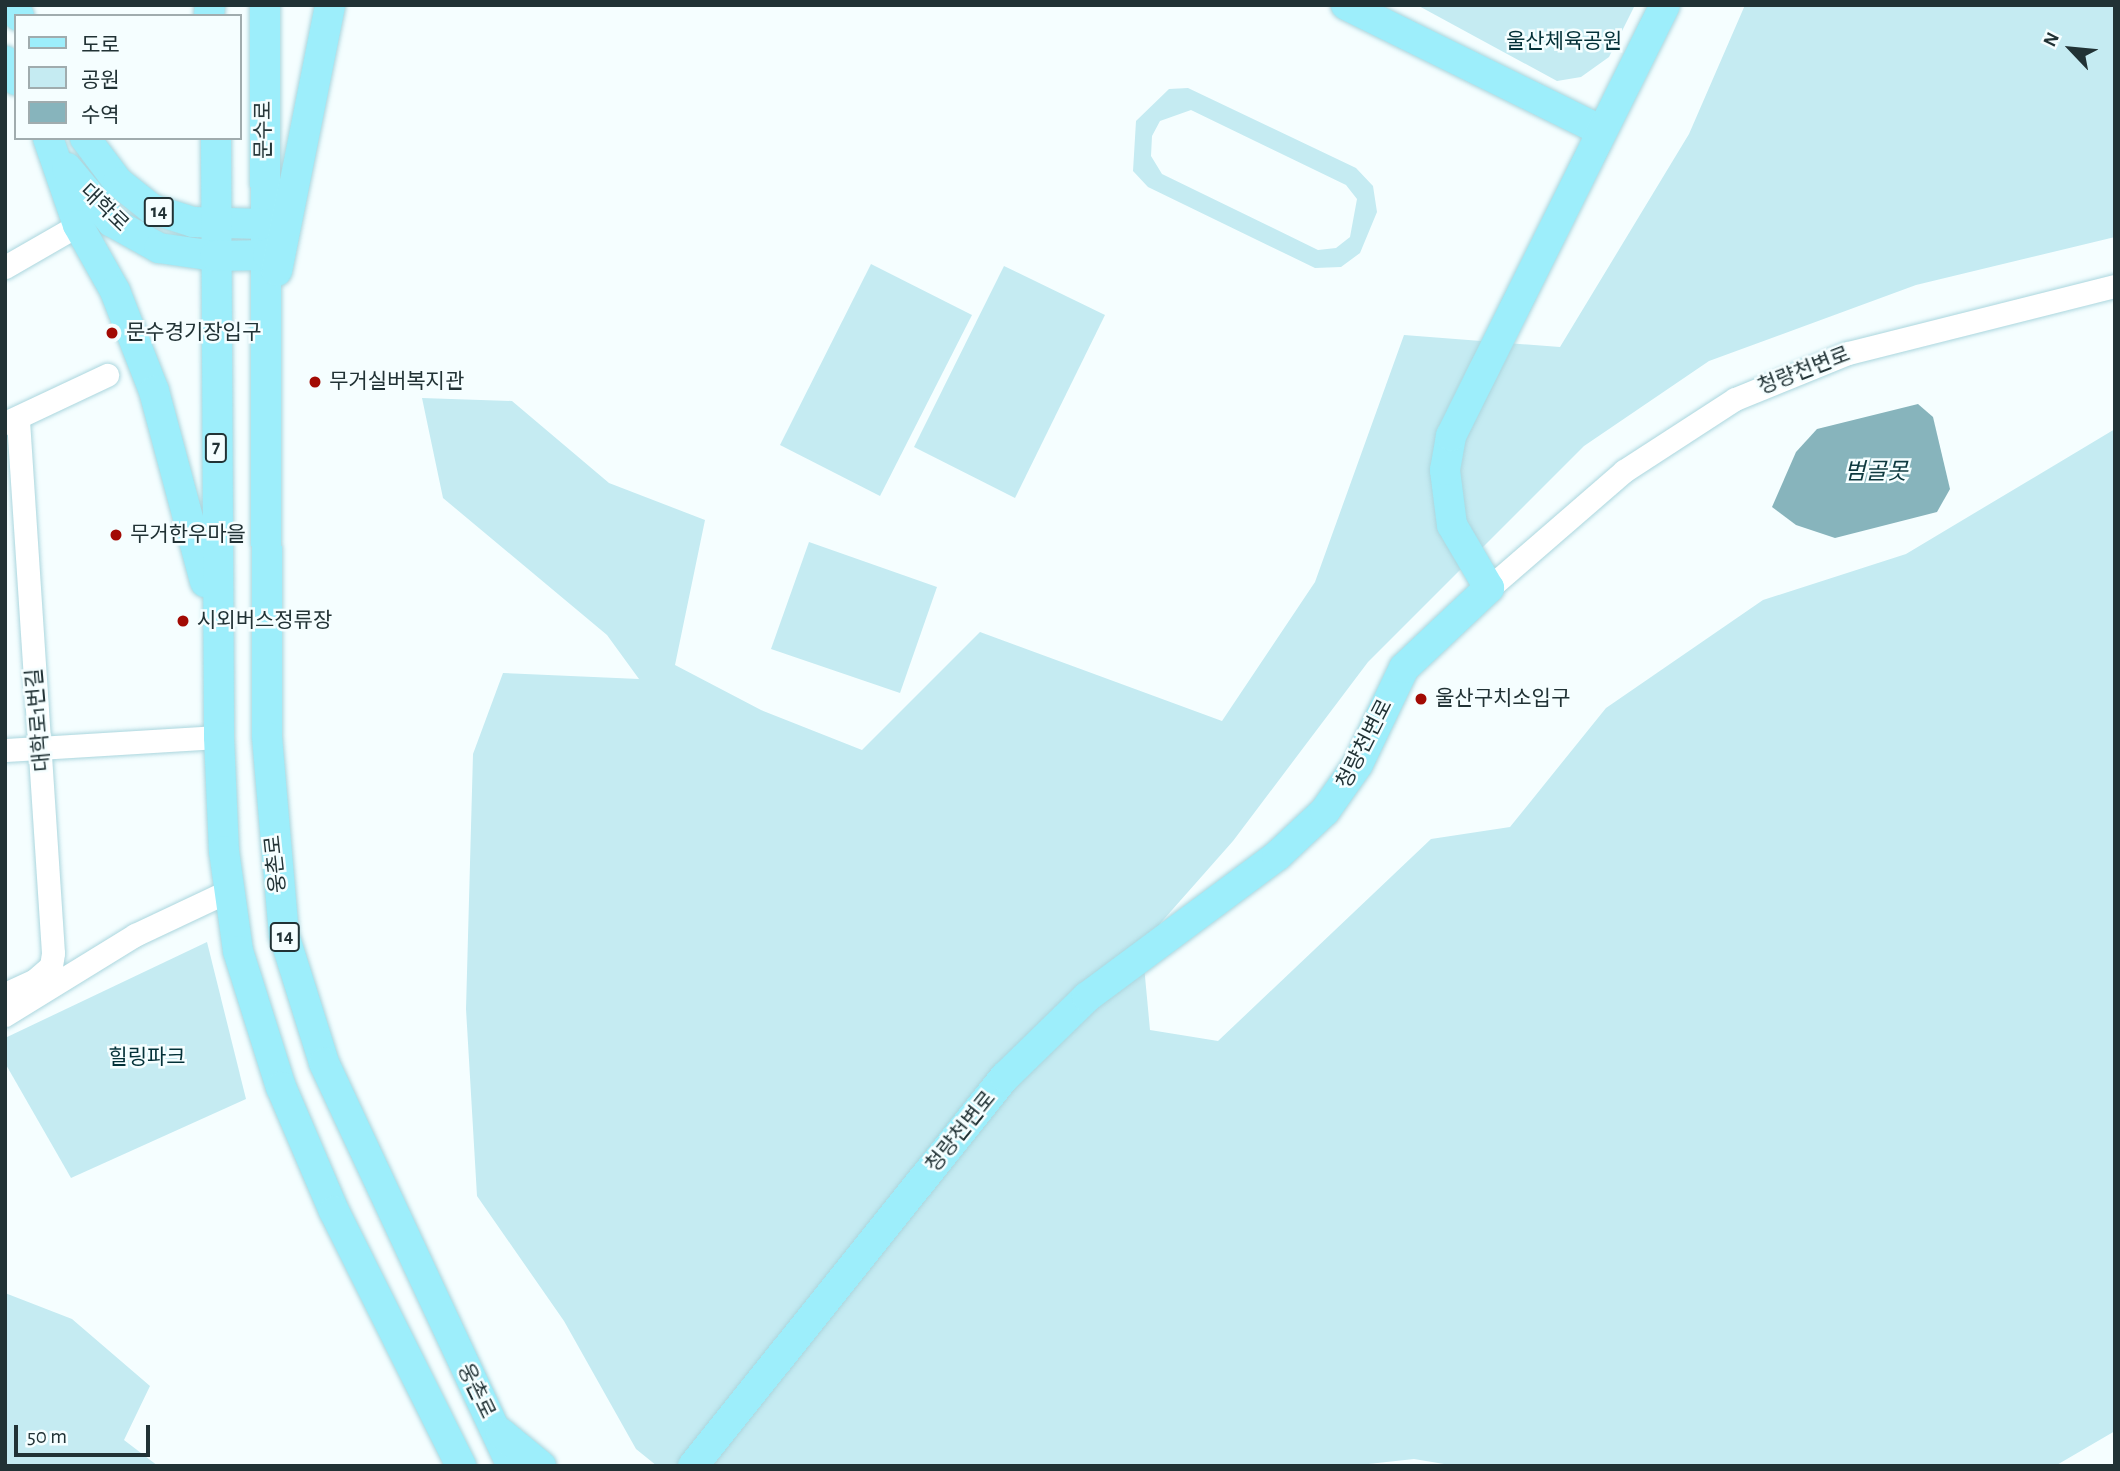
<!DOCTYPE html>
<meta charset="utf-8">
<style>
body{margin:0}
#map{position:relative;width:2120px;height:1471px;overflow:hidden;background:#f5feff;font-family:"Alegreya Sans","Noto Sans KR",sans-serif}
div>[style]{position:absolute}
.green>*{inset:0;background:#c5ebf2}
.water>*{inset:0;background:#87b4bc}
.roads{filter:drop-shadow(0 0 2px #abd6de) drop-shadow(0 0 2px #abd6de)}
.minor>*{height:23px;margin:-11.5px;padding:0 11.5px;transform-origin:11.5px;border-radius:11.5px;background:#fff}
.major>*{height:30px;margin:-15px;padding:0 15px;transform-origin:15px;border-radius:15px;background:#9deefb}
.dots>*{width:19px;height:19px;translate:-50% -50%;box-sizing:border-box;border:4px solid #f5feff;border-radius:50%}
span{translate:-50% -50%;white-space:nowrap;text-align:center;line-height:1.15;-webkit-text-stroke:5px #f5feff;paint-order:stroke}
.shield-label span{padding:2px 5px;background:#f5feff;border:2px solid;border-radius:5px;-webkit-text-stroke-width:0}
.shield-label{font-size:19px;color:#213235;font-weight:700}
.park-label{font-size:21px;color:#033138}
.street-label{font-size:21px;color:#213235}
.poi-label{font-size:21px;color:#213235}
.left{translate:0 -50%;text-align:left}
.water-label{font-size:23px;color:#0c383e;font-style:italic}
.frame{position:absolute;inset:0;border:7px solid #213235;pointer-events:none}
.legend{position:absolute;left:14px;top:14px;width:228px;height:126px;box-sizing:border-box;background:#f5feff;border:2px solid #a0acae;margin:0;padding:9px 12px;list-style:none;font-size:21px;color:#213235}
.legend li{display:flex;align-items:center;gap:14px;height:35px}
.legend b{width:35px;border:2px solid #a0acae}
.north{position:absolute;left:2036px;top:14px;width:70px;height:70px;-webkit-text-stroke:5px #f5feff;paint-order:stroke;rotate:296deg;font-size:19px;font-weight:700;line-height:28px;text-align:center;color:#213235}
.north::after{content:'';display:block;margin:auto;width:24px;height:32px;background:#213235;clip-path:polygon(50% 0,100% 100%,50% 72%,0 100%)}
.scale{position:absolute;left:14px;top:1425px;width:136px;height:32px;box-sizing:border-box;border:4px solid #213235;border-top:0;padding-left:9px;font-size:21px;line-height:24px;white-space:nowrap;color:#213235;-webkit-text-stroke:5px #f5feff;paint-order:stroke}
</style>
<div id="map">
<div class="green">
<i style="clip-path:polygon(1417px 5px,1635px 5px,1609px 57px,1581px 77px,1557px 81px)"></i>
<i style="clip-path:polygon(1745px 5px,2115px 5px,2115px 237px,1916px 285px,1709px 361px,1584px 446px,1368px 662px,1233px 841px,1142px 944px,1150px 1030px,1218px 1041px,1431px 839px,1510px 827px,1606px 708px,1763px 600px,1906px 554px,2115px 429px,2115px 1431px,2055px 1466px,1456px 1466px,1414px 1459px,1350px 1466px,657px 1466px,636px 1449px,564px 1321px,477px 1196px,466px 1009px,473px 754px,503px 673px,639px 679px,607px 635px,443px 498px,422px 398px,512px 401px,609px 483px,705px 520px,675px 665px,761px 710px,862px 750px,980px 632px,1222px 721px,1315px 582px,1404px 335px,1560px 347px,1689px 134px)"></i>
<i style="clip-path:polygon(evenodd,1188px 88px,1356px 168px,1373px 186px,1377px 212px,1360px 253px,1341px 267px,1315px 268px,1148px 187px,1133px 171px,1136px 121px,1169px 89px,1188px 88px,1191px 110px,1346px 185px,1357px 199px,1350px 237px,1336px 248px,1318px 250px,1162px 174px,1151px 156px,1152px 136px,1160px 121px,1191px 110px)"></i>
<i style="clip-path:polygon(871px 264px,972px 315px,880px 496px,780px 445px)"></i>
<i style="clip-path:polygon(1004px 266px,1105px 315px,1015px 498px,914px 447px)"></i>
<i style="clip-path:polygon(809px 542px,937px 587px,900px 693px,771px 649px)"></i>
<i style="clip-path:polygon(207px 942px,246px 1099px,71px 1178px,5px 1063px,5px 1038px)"></i>
<i style="clip-path:polygon(5px 1293px,72px 1319px,150px 1386px,124px 1440px,158px 1466px,5px 1466px)"></i>
</div>
<div class="water">
<i style="clip-path:polygon(1918px 404px,1933px 417px,1950px 489px,1937px 512px,1835px 538px,1796px 525px,1772px 507px,1796px 452px,1817px 429px)"></i>
</div>
<div class="roads">
<div class="minor">
<i style="left:5px;top:267px;width:84px;rotate:-29.9deg"></i>
<i style="left:5px;top:423px;width:113px;rotate:-25.2deg"></i>
<i style="left:1489px;top:588px;width:179px;rotate:-40.9deg"></i>
<i style="left:1624px;top:471px;width:132px;rotate:-33deg"></i>
<i style="left:1735px;top:399px;width:122px;rotate:-22.2deg"></i>
<i style="left:1848px;top:353px;width:275px;rotate:-14.1deg"></i>
<i style="left:5px;top:750px;width:214px;rotate:-3.5deg"></i>
<i style="left:5px;top:994px;width:33px;rotate:-25deg"></i>
<i style="left:35px;top:980px;width:21px;rotate:-41deg"></i>
<i style="left:51px;top:966px;width:13px;rotate:-81deg"></i>
<i style="left:53px;top:953px;width:534px;rotate:-93.76deg"></i>
<i style="left:5px;top:1015px;width:153px;rotate:-31.6deg"></i>
<i style="left:135px;top:935px;width:103px;rotate:-25.3deg"></i>
</div>
<div class="major">
<i style="left:14px;top:5px;width:12px;rotate:66deg"></i>
<i style="left:265px;top:5px;width:732px;rotate:89.84deg"></i>
<i style="left:267px;top:737px;width:199px;rotate:85.1deg"></i>
<i style="left:284px;top:935px;width:134px;rotate:72.6deg"></i>
<i style="left:324px;top:1063px;width:445px;rotate:65deg"></i>
<i style="left:1346px;top:5px;width:285px;rotate:26.2deg"></i>
<i style="left:209px;top:16px;width:11px;rotate:-85deg"></i>
<i style="left:5px;top:61px;width:22px;rotate:60deg"></i>
<i style="left:48px;top:138px;width:92px;rotate:71deg"></i>
<i style="left:78px;top:225px;width:76px;rotate:60.7deg"></i>
<i style="left:115px;top:291px;width:107px;rotate:68.7deg"></i>
<i style="left:154px;top:391px;width:198px;rotate:75deg"></i>
<i style="left:85px;top:138px;width:55px;rotate:53.1deg"></i>
<i style="left:118px;top:182px;width:43px;rotate:38.5deg"></i>
<i style="left:152px;top:209px;width:43px;rotate:17.6deg"></i>
<i style="left:193px;top:222px;width:70px;rotate:1.6deg"></i>
<i style="left:216px;top:138px;width:599px;rotate:89.71deg"></i>
<i style="left:219px;top:737px;width:114px;rotate:87.5deg"></i>
<i style="left:224px;top:851px;width:101px;rotate:82deg"></i>
<i style="left:238px;top:951px;width:143px;rotate:72.5deg"></i>
<i style="left:281px;top:1087px;width:135px;rotate:66.9deg"></i>
<i style="left:334px;top:1211px;width:285px;rotate:63.5deg"></i>
<i style="left:67px;top:168px;width:70px;rotate:50.2deg"></i>
<i style="left:112px;top:222px;width:54px;rotate:29deg"></i>
<i style="left:159px;top:248px;width:57px;rotate:8.1deg"></i>
<i style="left:215px;top:256px;width:53px;rotate:-1.1deg"></i>
<i style="left:268px;top:255px;width:13px;rotate:-32deg"></i>
<i style="left:277px;top:271px;width:271px;rotate:-78.7deg"></i>
<i style="left:501px;top:1433px;width:52px;rotate:39.5deg"></i>
<i style="left:693px;top:1466px;width:499px;rotate:-51.3deg"></i>
<i style="left:1005px;top:1077px;width:115px;rotate:-44.3deg"></i>
<i style="left:1087px;top:997px;width:237px;rotate:-36.6deg"></i>
<i style="left:1277px;top:856px;width:66px;rotate:-43.2deg"></i>
<i style="left:1325px;top:811px;width:57px;rotate:-54.9deg"></i>
<i style="left:1358px;top:764px;width:106px;rotate:-64.4deg"></i>
<i style="left:1404px;top:668px;width:117px;rotate:-43.3deg"></i>
<i style="left:1489px;top:588px;width:73px;rotate:-120.4deg"></i>
<i style="left:1452px;top:525px;width:55px;rotate:-97.3deg"></i>
<i style="left:1445px;top:470px;width:35px;rotate:-80deg"></i>
<i style="left:1451px;top:436px;width:481px;rotate:-63.6deg"></i>
</div>
</div>
<div class="dots">
<i style="left:112px;top:333px;background:#a20a04"></i>
<i style="left:315px;top:382px;background:#a20a04"></i>
<i style="left:116px;top:535px;background:#a20a04"></i>
<i style="left:183px;top:621px;background:#a20a04"></i>
<i style="left:1421px;top:699px;background:#a20a04"></i>
</div>
<div class="shield-label">
<span style="left:159px;top:212px">14</span>
<span style="left:216px;top:448px">7</span>
<span style="left:285px;top:937px">14</span>
</div>
<div class="park-label">
<span style="left:1564px;top:42px">울산체육공원</span>
<span style="left:147px;top:1058px">힐링파크</span>
</div>
<div class="street-label">
<span style="left:264px;top:130px;rotate:-90deg">문수로</span>
<span style="left:104px;top:208px;rotate:44deg">대학로</span>
<span style="left:1804px;top:371px;rotate:-21deg">청량천변로</span>
<span style="left:39px;top:720px;rotate:-95deg">대학로1번길</span>
<span style="left:1365px;top:744px;rotate:-63deg">청량천변로</span>
<span style="left:276px;top:864px;rotate:-96deg">웅촌로</span>
<span style="left:961px;top:1132px;rotate:-51deg">청량천변로</span>
<span style="left:476px;top:1391px;rotate:64deg">웅촌로</span>
</div>
<div class="poi-label">
<span class="left" style="left:126px;top:333px">문수경기장입구</span>
<span class="left" style="left:329px;top:382px">무거실버복지관</span>
<span class="left" style="left:130px;top:535px">무거한우마을</span>
<span class="left" style="left:197px;top:621px">시외버스정류장</span>
<span class="left" style="left:1435px;top:699px">울산구치소입구</span>
</div>
<div class="water-label">
<span style="left:1876px;top:473px">범골못</span>
</div>
<div class="frame"></div>
<ul class="legend">
<li><b style="height:9px;background:#9deefb"></b>도로</li>
<li><b style="height:19px;background:#c5ebf2"></b>공원</li>
<li><b style="height:19px;background:#87b4bc"></b>수역</li>
</ul>
<div class="north">N</div>
<div class="scale">50 m</div>
</div>
